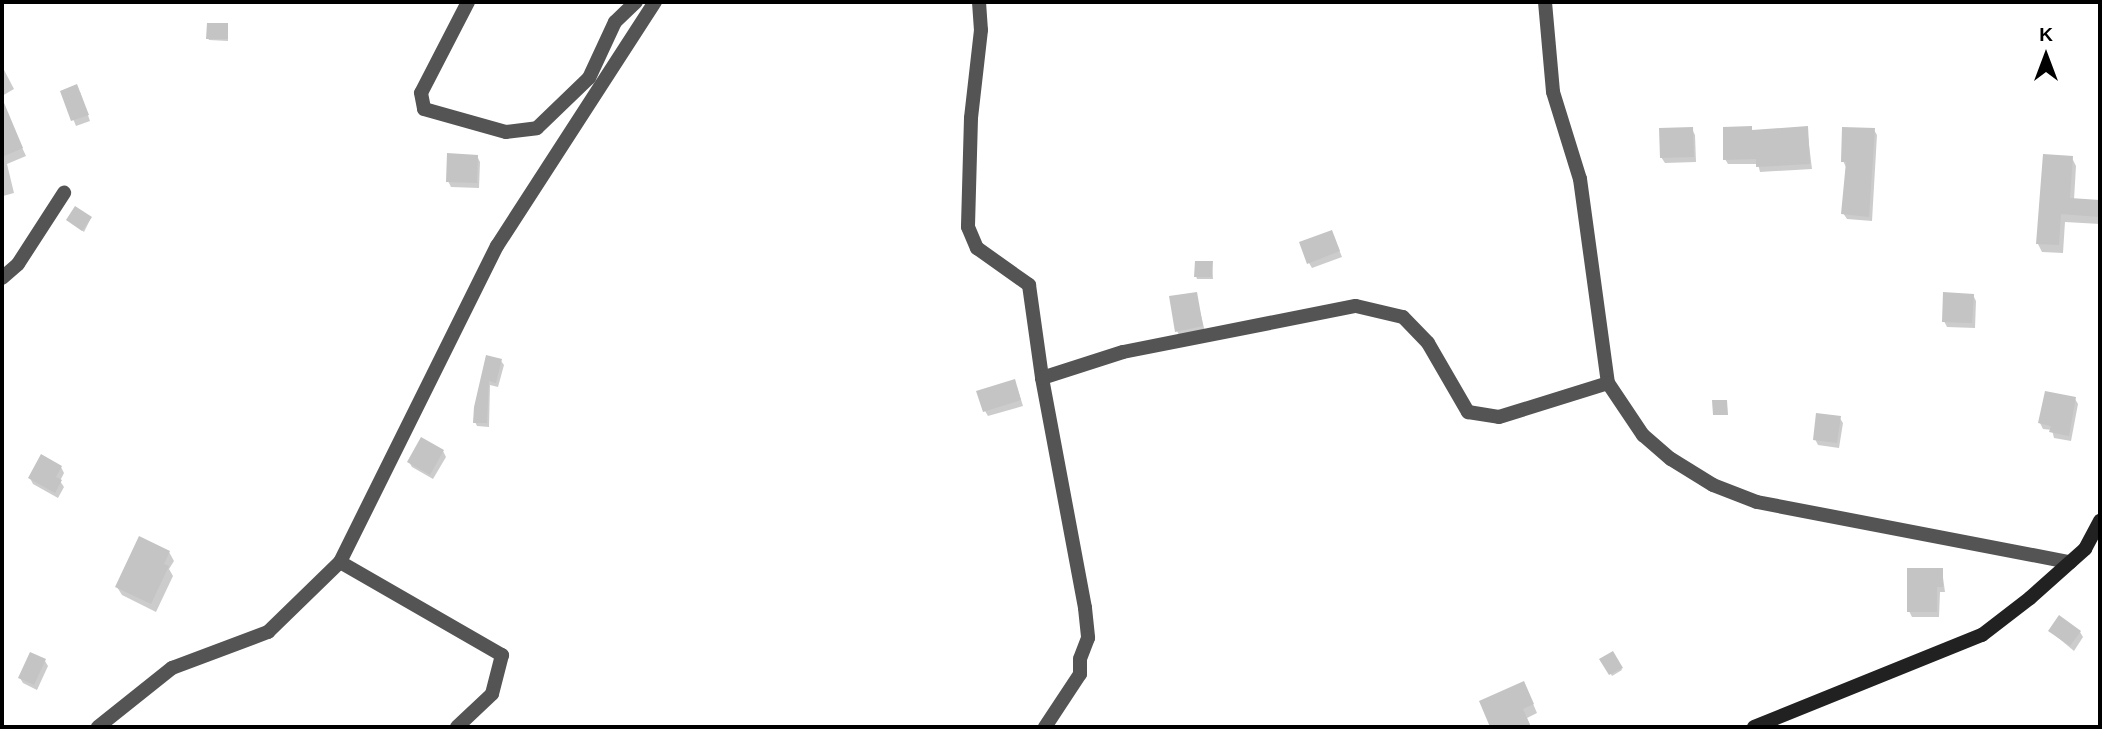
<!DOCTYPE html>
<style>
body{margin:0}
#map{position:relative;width:2102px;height:729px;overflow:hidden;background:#fff;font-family:Arial,sans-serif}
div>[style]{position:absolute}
.shadow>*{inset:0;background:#0003}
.building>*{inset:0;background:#c4c4c4}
.street>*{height:14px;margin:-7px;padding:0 7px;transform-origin:7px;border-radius:7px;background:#545454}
.secondary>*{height:14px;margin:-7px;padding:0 7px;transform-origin:7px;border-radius:7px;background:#212121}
span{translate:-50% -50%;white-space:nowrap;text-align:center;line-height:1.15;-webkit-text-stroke:5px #fff;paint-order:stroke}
.frame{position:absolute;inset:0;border:4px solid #000;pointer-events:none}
.north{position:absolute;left:2011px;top:21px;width:70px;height:70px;-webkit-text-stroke:5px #fff;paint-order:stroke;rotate:0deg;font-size:19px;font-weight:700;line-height:28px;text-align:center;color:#000}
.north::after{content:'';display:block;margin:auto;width:24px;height:32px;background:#000;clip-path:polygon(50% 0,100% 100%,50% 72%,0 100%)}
</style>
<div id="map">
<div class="shadow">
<i style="clip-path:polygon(227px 25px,228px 41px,209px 40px,208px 38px)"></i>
<i style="clip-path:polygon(2px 66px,14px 89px,2px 96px)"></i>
<i style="clip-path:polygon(62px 92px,80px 92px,90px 121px,76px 126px)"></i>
<i style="clip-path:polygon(7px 115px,26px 156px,7px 164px,14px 193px,3px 196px,2px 117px)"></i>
<i style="clip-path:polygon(1751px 128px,1753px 131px,1807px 128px,1812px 169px,1760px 172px,1758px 164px,1728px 164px,1725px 159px)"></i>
<i style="clip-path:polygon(1692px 129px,1695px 135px,1696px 162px,1665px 163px,1661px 157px)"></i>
<i style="clip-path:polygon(1874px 130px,1877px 135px,1872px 221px,1847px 219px,1843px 213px,1846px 167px,1843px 161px)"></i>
<i style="clip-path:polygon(477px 156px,480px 162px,479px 188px,451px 187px,448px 181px)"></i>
<i style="clip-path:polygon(2072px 158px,2076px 166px,2074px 200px,2100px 202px,2100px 224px,2065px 222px,2063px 253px,2042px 252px,2038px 244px)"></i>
<i style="clip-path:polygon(91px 218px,84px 232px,68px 220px)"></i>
<i style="clip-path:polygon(1334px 237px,1342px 257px,1312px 268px,1309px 263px)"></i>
<i style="clip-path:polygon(1212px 263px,1213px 279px,1197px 279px,1196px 276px)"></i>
<i style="clip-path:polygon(1196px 294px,1205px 332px,1180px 337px,1177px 331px)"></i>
<i style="clip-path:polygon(1973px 295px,1976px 301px,1975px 328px,1947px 327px,1944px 321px)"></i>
<i style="clip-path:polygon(488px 357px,501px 361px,504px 365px,498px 387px,490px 385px,489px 427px,477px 426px,475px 422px)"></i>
<i style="clip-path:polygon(1017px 387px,1023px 406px,988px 416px,985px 411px)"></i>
<i style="clip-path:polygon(2075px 399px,2078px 404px,2071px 441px,2054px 438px,2052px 430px,2043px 429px,2040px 423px)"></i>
<i style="clip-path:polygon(1839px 417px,1843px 423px,1839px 448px,1818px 445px,1815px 439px)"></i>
<i style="clip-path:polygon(443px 451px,446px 457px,433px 479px,412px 467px,409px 462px)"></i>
<i style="clip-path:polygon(61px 467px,64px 473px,60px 481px,64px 487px,58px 498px,33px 484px,30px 478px)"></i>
<i style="clip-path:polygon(169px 552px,174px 561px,169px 569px,173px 576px,156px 612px,122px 595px,117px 587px)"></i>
<i style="clip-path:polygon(1942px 570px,1945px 592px,1940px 592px,1939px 617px,1912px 617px,1909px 611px)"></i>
<i style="clip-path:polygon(2050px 631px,2080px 632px,2083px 637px,2074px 651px)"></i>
<i style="clip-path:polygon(1612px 653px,1622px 670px,1612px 676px,1602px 659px)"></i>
<i style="clip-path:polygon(45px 661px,48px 666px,37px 690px,23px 683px,20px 678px)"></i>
<i style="clip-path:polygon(1528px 692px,1537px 713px,1527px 718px,1531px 727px,1492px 727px,1481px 702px)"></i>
</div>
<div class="building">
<i style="clip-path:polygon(207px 23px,228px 23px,228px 39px,206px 39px)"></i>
<i style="clip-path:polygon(77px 84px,89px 115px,71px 121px,60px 91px)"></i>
<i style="clip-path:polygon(2px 98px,23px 148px,2px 157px)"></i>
<i style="clip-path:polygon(1752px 126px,1752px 130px,1808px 126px,1810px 164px,1756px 167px,1756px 159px,1723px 160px,1723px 127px)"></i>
<i style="clip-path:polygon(1693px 127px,1694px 157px,1660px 158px,1659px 128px)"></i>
<i style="clip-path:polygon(1842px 127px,1875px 128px,1869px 217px,1841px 214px,1846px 162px,1841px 162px)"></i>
<i style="clip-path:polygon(447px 153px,478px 155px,477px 183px,446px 182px)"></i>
<i style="clip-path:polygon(2043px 154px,2073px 156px,2070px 198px,2100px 200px,2100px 217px,2061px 214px,2059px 245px,2036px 244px)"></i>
<i style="clip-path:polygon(75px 206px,92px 217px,82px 231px,66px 220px)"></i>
<i style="clip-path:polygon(1332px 230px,1340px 251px,1307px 264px,1299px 242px)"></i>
<i style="clip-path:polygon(1195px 261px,1213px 261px,1212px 277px,1194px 277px)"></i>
<i style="clip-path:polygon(1197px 292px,1203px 326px,1175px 332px,1169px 296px)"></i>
<i style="clip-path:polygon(1943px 292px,1974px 294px,1972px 323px,1942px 322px)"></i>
<i style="clip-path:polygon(486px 355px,502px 359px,496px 383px,489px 381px,487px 423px,473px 423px,474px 407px)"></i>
<i style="clip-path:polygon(1015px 379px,1021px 400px,983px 412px,976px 391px)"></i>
<i style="clip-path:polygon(2045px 391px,2076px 397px,2069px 436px,2049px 432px,2051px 426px,2038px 423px)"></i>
<i style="clip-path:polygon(1712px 400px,1727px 400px,1728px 415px,1713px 415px)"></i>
<i style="clip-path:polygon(1816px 413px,1841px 416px,1837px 443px,1813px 440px)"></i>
<i style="clip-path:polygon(421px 437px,444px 450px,430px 475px,407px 462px)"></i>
<i style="clip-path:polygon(41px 454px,62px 466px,56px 477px,62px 480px,55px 493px,28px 478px)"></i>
<i style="clip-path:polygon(139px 536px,170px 551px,164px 564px,169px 566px,151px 604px,115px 587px)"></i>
<i style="clip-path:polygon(1907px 568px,1943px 568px,1943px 587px,1937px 587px,1937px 612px,1907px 612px)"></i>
<i style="clip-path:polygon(2059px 615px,2081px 631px,2070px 646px,2048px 631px)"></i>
<i style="clip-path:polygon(1613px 651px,1623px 668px,1609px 675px,1599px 659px)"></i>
<i style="clip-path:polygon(30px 652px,46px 659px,34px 685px,18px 678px)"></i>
<i style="clip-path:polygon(1524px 681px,1534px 704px,1523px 709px,1531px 727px,1490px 727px,1479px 701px)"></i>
</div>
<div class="street">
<i style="left:468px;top:2px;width:102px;rotate:117.3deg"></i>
<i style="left:421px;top:93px;width:16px;rotate:79deg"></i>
<i style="left:424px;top:109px;width:85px;rotate:15.7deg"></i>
<i style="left:506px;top:132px;width:31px;rotate:-7deg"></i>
<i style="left:537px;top:128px;width:72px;rotate:-43.9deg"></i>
<i style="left:589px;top:78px;width:62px;rotate:-65.1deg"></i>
<i style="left:615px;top:22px;width:29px;rotate:-44deg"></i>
<i style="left:979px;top:2px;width:28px;rotate:86deg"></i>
<i style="left:981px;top:30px;width:89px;rotate:96.5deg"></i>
<i style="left:971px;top:118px;width:109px;rotate:91.6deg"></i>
<i style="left:968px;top:227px;width:23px;rotate:67deg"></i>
<i style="left:977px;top:248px;width:64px;rotate:35.4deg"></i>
<i style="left:1029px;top:285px;width:94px;rotate:82deg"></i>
<i style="left:1042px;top:378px;width:234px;rotate:79.4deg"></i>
<i style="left:1085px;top:608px;width:30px;rotate:84deg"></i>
<i style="left:1088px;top:638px;width:22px;rotate:111deg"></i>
<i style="left:1080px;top:659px;width:15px;rotate:90deg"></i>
<i style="left:1080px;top:674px;width:64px;rotate:123.4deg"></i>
<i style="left:1545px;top:2px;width:90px;rotate:84.9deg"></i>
<i style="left:1553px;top:92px;width:91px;rotate:72.8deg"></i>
<i style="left:1580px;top:179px;width:206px;rotate:82.2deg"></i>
<i style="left:1608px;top:383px;width:63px;rotate:56.1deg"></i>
<i style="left:1643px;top:435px;width:37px;rotate:41deg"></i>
<i style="left:1671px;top:459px;width:49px;rotate:31.8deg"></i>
<i style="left:1713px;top:485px;width:47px;rotate:21.1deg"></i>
<i style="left:1757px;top:502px;width:319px;rotate:10.9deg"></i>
<i style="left:2px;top:278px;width:21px;rotate:-41deg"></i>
<i style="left:18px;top:264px;width:85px;rotate:-57.1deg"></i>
<i style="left:1042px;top:378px;width:85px;rotate:-17.8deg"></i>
<i style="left:1123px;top:352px;width:237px;rotate:-11.2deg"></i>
<i style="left:1356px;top:306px;width:48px;rotate:13.2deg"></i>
<i style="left:1403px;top:317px;width:36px;rotate:46deg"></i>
<i style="left:1428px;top:343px;width:80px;rotate:59.9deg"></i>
<i style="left:1468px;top:412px;width:31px;rotate:9deg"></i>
<i style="left:1499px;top:417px;width:114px;rotate:-17.3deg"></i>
<i style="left:340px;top:562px;width:187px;rotate:29.9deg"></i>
<i style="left:502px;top:655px;width:40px;rotate:104.4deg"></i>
<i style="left:492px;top:694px;width:48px;rotate:136.7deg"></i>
<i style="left:98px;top:727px;width:95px;rotate:-38.6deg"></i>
<i style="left:172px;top:668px;width:103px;rotate:-20.6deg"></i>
<i style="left:268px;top:632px;width:100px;rotate:-44.2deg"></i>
<i style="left:340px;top:562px;width:353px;rotate:-63.6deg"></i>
<i style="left:497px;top:246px;width:291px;rotate:-57.1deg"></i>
</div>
<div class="secondary">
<i style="left:1754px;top:727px;width:246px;rotate:-22deg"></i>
<i style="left:1982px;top:635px;width:61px;rotate:-37.6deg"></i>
<i style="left:2030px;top:598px;width:74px;rotate:-41.7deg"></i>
<i style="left:2085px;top:549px;width:32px;rotate:-62deg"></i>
</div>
<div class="frame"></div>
<div class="north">K</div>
</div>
